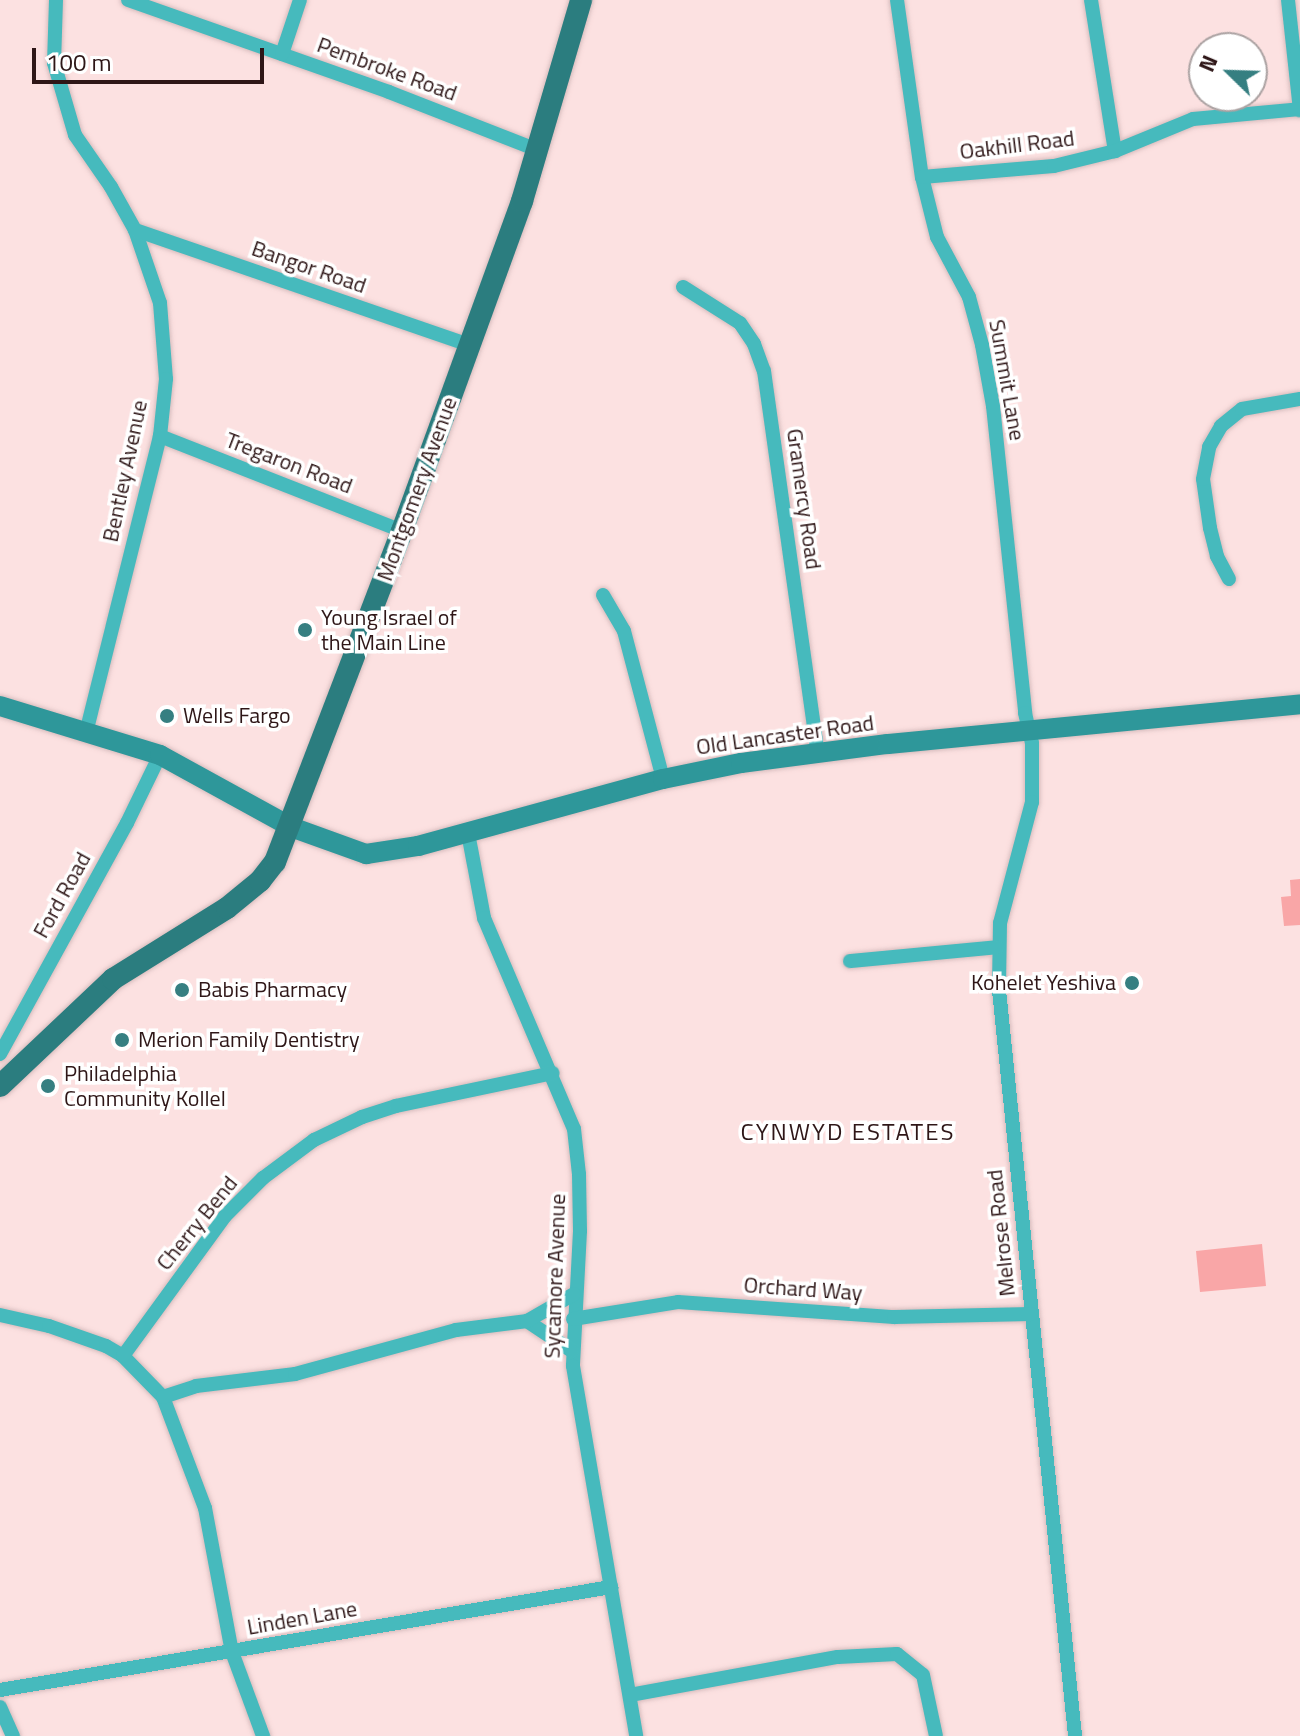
<!DOCTYPE html>
<style>
body{margin:0}
#map{position:relative;width:1300px;height:1736px;overflow:hidden;background:#fce1e1;font-family:"Titillium Web",sans-serif}
div>[style]{position:absolute}
.green>*{inset:0;background:#f9a6a7}
.roads{filter:drop-shadow(0 0 2px #d7bcbd) drop-shadow(0 0 2px #d7bcbd)}
.street>*{height:14px;margin:-7px;padding:0 7px;transform-origin:7px;border-radius:7px;background:#46babd}
.secondary>*{height:20px;margin:-10px;padding:0 10px;transform-origin:10px;border-radius:10px;background:#2e979a}
.primary>*{height:22px;margin:-11px;padding:0 11px;transform-origin:11px;border-radius:11px;background:#2b7d7f}
.dots>*{width:22px;height:22px;translate:-50% -50%;box-sizing:border-box;border:4px solid #fff;border-radius:50%}
span{translate:-50% -50%;white-space:nowrap;text-align:center;line-height:1.15;-webkit-text-stroke:7px #fff;paint-order:stroke}
.street-label{font-size:22px;color:#2e1617}
.poi-label{font-size:22px;color:#2e1617}
.left{translate:0 -50%;text-align:left}
.right{translate:-100% -50%;text-align:right}
.neighbourhood-label{font-size:24px;color:#2e1617;letter-spacing:2px}
.north{position:absolute;left:1188px;top:32px;width:80px;height:80px;box-sizing:border-box;background:#fff;border:2px solid #aba2a2;border-radius:50%;rotate:293deg;font-size:22px;font-weight:700;line-height:32px;text-align:center;color:#2e1617}
.north::after{content:'';display:block;margin:auto;width:28px;height:36px;background:#367f81;clip-path:polygon(50% 0,100% 100%,50% 72%,0 100%)}
.scale{position:absolute;left:32px;top:48px;width:232px;height:36px;box-sizing:border-box;border:4px solid #2e1617;border-top:0;padding-left:10px;font-size:24px;line-height:28px;white-space:nowrap;color:#2e1617;-webkit-text-stroke:6px #fff;paint-order:stroke}
</style>
<div id="map">
<div class="green">
<i style="clip-path:polygon(1300px 879px,1300px 925px,1284px 926px,1281px 897px,1291px 896px,1290px 880px)"></i>
<i style="clip-path:polygon(1262px 1244px,1266px 1286px,1200px 1292px,1196px 1251px)"></i>
</div>
<div class="roads">
<div class="street">
<i style="left:56px;top:0;width:63px;rotate:91.8deg"></i>
<i style="left:54px;top:63px;width:75px;rotate:73.7deg"></i>
<i style="left:75px;top:135px;width:63px;rotate:55.3deg"></i>
<i style="left:111px;top:187px;width:49px;rotate:60.8deg"></i>
<i style="left:135px;top:230px;width:77px;rotate:71.1deg"></i>
<i style="left:160px;top:303px;width:76px;rotate:85.5deg"></i>
<i style="left:166px;top:379px;width:57px;rotate:96deg"></i>
<i style="left:160px;top:436px;width:305px;rotate:104deg"></i>
<i style="left:128px;top:0;width:277px;rotate:19.4deg"></i>
<i style="left:389px;top:92px;width:160px;rotate:21.3deg"></i>
<i style="left:897px;top:0;width:179px;rotate:82deg"></i>
<i style="left:922px;top:177px;width:62px;rotate:76deg"></i>
<i style="left:937px;top:237px;width:68px;rotate:61.9deg"></i>
<i style="left:969px;top:297px;width:50px;rotate:74.8deg"></i>
<i style="left:982px;top:345px;width:62px;rotate:79.8deg"></i>
<i style="left:993px;top:406px;width:309px;rotate:84deg"></i>
<i style="left:1025px;top:713px;width:31px;rotate:77deg"></i>
<i style="left:1032px;top:743px;width:59px;rotate:90deg"></i>
<i style="left:1032px;top:802px;width:125px;rotate:104.8deg"></i>
<i style="left:1000px;top:923px;width:67px;rotate:90.9deg"></i>
<i style="left:999px;top:990px;width:750px;rotate:84.18deg"></i>
<i style="left:1091px;top:0;width:153px;rotate:81deg"></i>
<i style="left:1288px;top:0;width:111px;rotate:83.8deg"></i>
<i style="left:282px;top:54px;width:57px;rotate:-71.6deg"></i>
<i style="left:922px;top:177px;width:132px;rotate:-4.8deg"></i>
<i style="left:1054px;top:166px;width:63px;rotate:-13.8deg"></i>
<i style="left:1115px;top:151px;width:84px;rotate:-22.3deg"></i>
<i style="left:1193px;top:119px;width:107px;rotate:-5.3deg"></i>
<i style="left:135px;top:230px;width:353px;rotate:19deg"></i>
<i style="left:683px;top:287px;width:67px;rotate:32.3deg"></i>
<i style="left:740px;top:323px;width:25px;rotate:56deg"></i>
<i style="left:754px;top:344px;width:29px;rotate:70deg"></i>
<i style="left:764px;top:371px;width:386px;rotate:82deg"></i>
<i style="left:160px;top:436px;width:260px;rotate:21.4deg"></i>
<i style="left:1229px;top:579px;width:26px;rotate:-118deg"></i>
<i style="left:1217px;top:556px;width:29px;rotate:-104deg"></i>
<i style="left:1210px;top:528px;width:49px;rotate:-98.1deg"></i>
<i style="left:1203px;top:479px;width:33px;rotate:-79deg"></i>
<i style="left:1209px;top:447px;width:24px;rotate:-60deg"></i>
<i style="left:1221px;top:426px;width:27px;rotate:-39deg"></i>
<i style="left:1242px;top:409px;width:59px;rotate:-9.8deg"></i>
<i style="left:603px;top:595px;width:42px;rotate:59.7deg"></i>
<i style="left:624px;top:631px;width:153px;rotate:75.2deg"></i>
<i style="left:468px;top:833px;width:86px;rotate:79.3deg"></i>
<i style="left:484px;top:918px;width:229px;rotate:66.9deg"></i>
<i style="left:574px;top:1129px;width:45px;rotate:83.7deg"></i>
<i style="left:579px;top:1174px;width:57px;rotate:89deg"></i>
<i style="left:580px;top:1231px;width:135px;rotate:93deg"></i>
<i style="left:573px;top:1366px;width:375px;rotate:80.3deg"></i>
<i style="left:850px;top:961px;width:148px;rotate:-5.4deg"></i>
<i style="left:0;top:1054px;width:264px;rotate:-61.2deg"></i>
<i style="left:127px;top:823px;width:76px;rotate:-64.1deg"></i>
<i style="left:0;top:1315px;width:50px;rotate:12.7deg"></i>
<i style="left:49px;top:1326px;width:60px;rotate:19.3deg"></i>
<i style="left:106px;top:1346px;width:20px;rotate:30deg"></i>
<i style="left:123px;top:1356px;width:57px;rotate:45.7deg"></i>
<i style="left:163px;top:1397px;width:119px;rotate:69.3deg"></i>
<i style="left:205px;top:1508px;width:147px;rotate:79.4deg"></i>
<i style="left:232px;top:1652px;width:90px;rotate:69.7deg"></i>
<i style="left:573px;top:1319px;width:106px;rotate:-9.2deg"></i>
<i style="left:678px;top:1302px;width:217px;rotate:4deg"></i>
<i style="left:894px;top:1317px;width:137px;rotate:-1.3deg"></i>
<i style="left:527px;top:1321px;width:54px;rotate:33.7deg"></i>
<i style="left:123px;top:1356px;width:173px;rotate:-53.9deg"></i>
<i style="left:225px;top:1216px;width:54px;rotate:-45deg"></i>
<i style="left:263px;top:1178px;width:64px;rotate:-36.7deg"></i>
<i style="left:314px;top:1140px;width:53px;rotate:-25.6deg"></i>
<i style="left:362px;top:1117px;width:36px;rotate:-18deg"></i>
<i style="left:396px;top:1106px;width:160px;rotate:-11.9deg"></i>
<i style="left:163px;top:1397px;width:35px;rotate:-18deg"></i>
<i style="left:196px;top:1386px;width:100px;rotate:-6.9deg"></i>
<i style="left:295px;top:1374px;width:167px;rotate:-15.3deg"></i>
<i style="left:456px;top:1330px;width:72px;rotate:-7.2deg"></i>
<i style="left:527px;top:1321px;width:54px;rotate:-29.9deg"></i>
<i style="left:0;top:1690px;width:620px;rotate:-9.57deg"></i>
<i style="left:630px;top:1695px;width:211px;rotate:-10.4deg"></i>
<i style="left:838px;top:1657px;width:59px;rotate:-2.9deg"></i>
<i style="left:897px;top:1654px;width:33px;rotate:39deg"></i>
<i style="left:923px;top:1675px;width:62px;rotate:78deg"></i>
<i style="left:0;top:1707px;width:32px;rotate:66deg"></i>
</div>
<div class="secondary">
<i style="left:0;top:706px;width:167px;rotate:17deg"></i>
<i style="left:160px;top:755px;width:149px;rotate:28.8deg"></i>
<i style="left:291px;top:827px;width:80px;rotate:19.8deg"></i>
<i style="left:366px;top:854px;width:53px;rotate:-8.7deg"></i>
<i style="left:418px;top:846px;width:254px;rotate:-15.3deg"></i>
<i style="left:663px;top:779px;width:80px;rotate:-11.6deg"></i>
<i style="left:741px;top:763px;width:148px;rotate:-7.4deg"></i>
<i style="left:888px;top:744px;width:414px;rotate:-5.5deg"></i>
</div>
<div class="primary">
<i style="left:0;top:1086px;width:156px;rotate:-43.4deg"></i>
<i style="left:113px;top:979px;width:134px;rotate:-31.9deg"></i>
<i style="left:227px;top:908px;width:43px;rotate:-39.3deg"></i>
<i style="left:260px;top:881px;width:24px;rotate:-52deg"></i>
<i style="left:275px;top:862px;width:355px;rotate:-69deg"></i>
<i style="left:402px;top:531px;width:351px;rotate:-70deg"></i>
<i style="left:522px;top:201px;width:209px;rotate:-73.6deg"></i>
</div>
</div>
<div class="dots">
<i style="left:305px;top:630px;background:#367f81"></i>
<i style="left:167px;top:716px;background:#367f81"></i>
<i style="left:1132px;top:983px;background:#367f81"></i>
<i style="left:182px;top:990px;background:#367f81"></i>
<i style="left:122px;top:1040px;background:#367f81"></i>
<i style="left:48px;top:1086px;background:#367f81"></i>
</div>
<div class="street-label">
<span style="left:387px;top:69px;rotate:20deg">Pembroke Road</span>
<span style="left:1017px;top:145px;rotate:-7deg">Oakhill Road</span>
<span style="left:309px;top:267px;rotate:19deg">Bangor Road</span>
<span style="left:1007px;top:380px;rotate:80deg">Summit Lane</span>
<span style="left:289px;top:463px;rotate:21deg">Tregaron Road</span>
<span style="left:125px;top:471px;rotate:-78deg">Bentley Avenue</span>
<span style="left:417px;top:489px;rotate:-70deg">Montgomery Avenue</span>
<span style="left:804px;top:499px;rotate:82deg">Gramercy Road</span>
<span style="left:785px;top:735px;rotate:-8deg">Old Lancaster Road</span>
<span style="left:62px;top:895px;rotate:-61deg">Ford Road</span>
<span style="left:197px;top:1223px;rotate:-51deg">Cherry Bend</span>
<span style="left:1001px;top:1233px;rotate:-96deg">Melrose Road</span>
<span style="left:555px;top:1276px;rotate:-88deg">Sycamore Avenue</span>
<span style="left:803px;top:1289px;rotate:4deg">Orchard Way</span>
<span style="left:302px;top:1618px;rotate:-10deg">Linden Lane</span>
</div>
<div class="poi-label">
<span class="left" style="left:321px;top:630px">Young Israel of<br>the Main Line</span>
<span class="left" style="left:183px;top:716px">Wells Fargo</span>
<span class="right" style="left:1116px;top:983px">Kohelet Yeshiva</span>
<span class="left" style="left:198px;top:990px">Babis Pharmacy</span>
<span class="left" style="left:138px;top:1040px">Merion Family Dentistry</span>
<span class="left" style="left:64px;top:1086px">Philadelphia<br>Community Kollel</span>
</div>
<div class="neighbourhood-label">
<span style="left:848px;top:1132px">CYNWYD ESTATES</span>
</div>
<div class="north">N</div>
<div class="scale">100 m</div>
</div>
